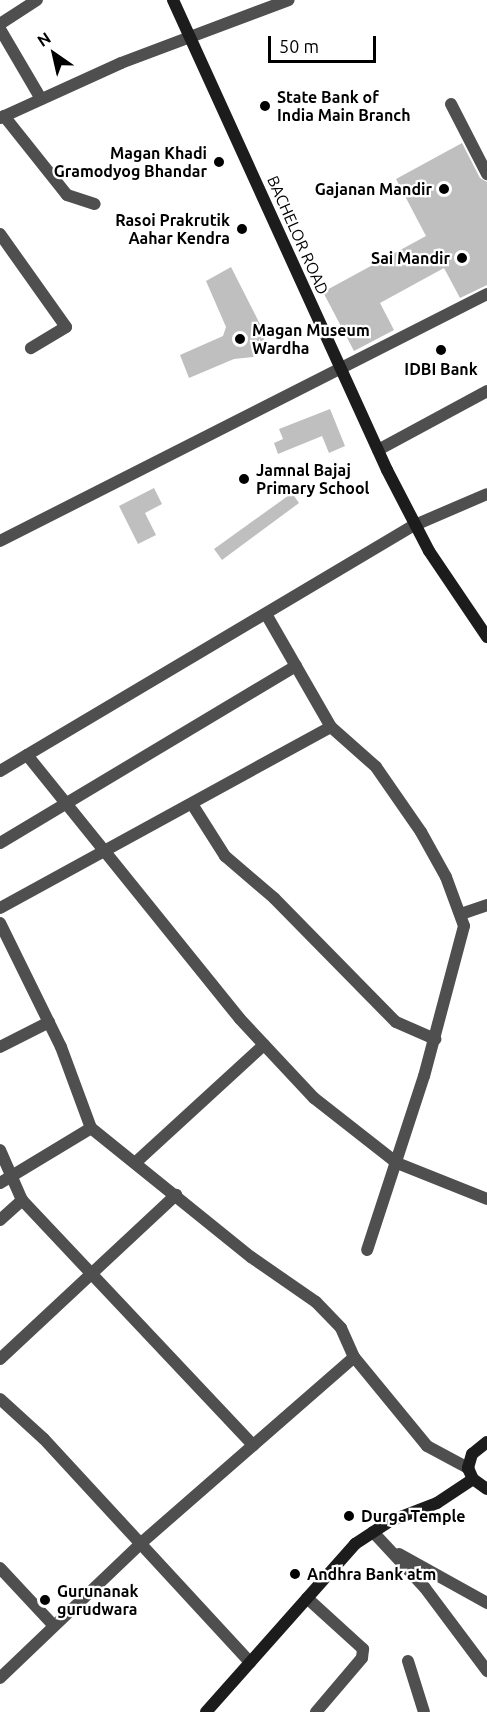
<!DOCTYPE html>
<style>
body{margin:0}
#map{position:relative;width:487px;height:1712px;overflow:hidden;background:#fff;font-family:Ubuntu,sans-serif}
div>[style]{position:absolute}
.building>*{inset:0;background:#bfbfbf}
.street>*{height:12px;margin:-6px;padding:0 6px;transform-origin:6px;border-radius:6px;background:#4f4f4f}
.secondary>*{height:12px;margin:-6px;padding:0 6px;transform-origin:6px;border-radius:6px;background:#1c1c1c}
.dots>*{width:16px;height:16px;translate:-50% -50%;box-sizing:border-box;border:3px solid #fff;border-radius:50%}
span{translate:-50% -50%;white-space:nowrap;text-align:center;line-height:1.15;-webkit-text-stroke:4.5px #fff;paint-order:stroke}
.poi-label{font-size:16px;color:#000;font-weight:700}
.left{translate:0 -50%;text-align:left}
.right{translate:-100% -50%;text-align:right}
.street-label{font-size:16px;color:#000}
.north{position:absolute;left:24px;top:24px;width:60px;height:60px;-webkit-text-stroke:4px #fff;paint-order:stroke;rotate:326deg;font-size:16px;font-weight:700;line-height:24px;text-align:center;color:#000}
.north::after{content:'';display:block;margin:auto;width:21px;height:27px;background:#000;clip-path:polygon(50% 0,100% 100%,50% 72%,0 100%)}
.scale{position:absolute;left:268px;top:36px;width:108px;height:27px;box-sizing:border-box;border:3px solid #000;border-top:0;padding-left:8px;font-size:18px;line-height:21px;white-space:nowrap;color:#000;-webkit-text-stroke:4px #fff;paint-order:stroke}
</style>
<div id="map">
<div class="building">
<i style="clip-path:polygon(462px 143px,480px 178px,487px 182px,487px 285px,460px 298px,444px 268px,380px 303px,394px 330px,354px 351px,323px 292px,426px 236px,396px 179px)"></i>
<i style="clip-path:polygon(231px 267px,265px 334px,262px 350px,253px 357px,234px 359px,189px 378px,180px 355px,223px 336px,226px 327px,206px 281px)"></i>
<i style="clip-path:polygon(330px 409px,345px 446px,329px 453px,322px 436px,278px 454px,274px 443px,283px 439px,279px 429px)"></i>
<i style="clip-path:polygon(154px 488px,162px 504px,145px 513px,156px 535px,138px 544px,119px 506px)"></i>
<i style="clip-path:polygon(292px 493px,299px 503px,222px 560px,214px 549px)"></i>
</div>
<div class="street">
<i style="left:0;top:24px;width:44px;rotate:-33deg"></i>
<i style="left:0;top:29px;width:81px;rotate:59.6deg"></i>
<i style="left:451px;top:104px;width:79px;rotate:62.8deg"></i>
<i style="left:4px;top:116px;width:101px;rotate:51.4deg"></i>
<i style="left:67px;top:195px;width:29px;rotate:18deg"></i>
<i style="left:0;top:118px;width:133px;rotate:-24.4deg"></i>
<i style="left:121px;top:63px;width:179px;rotate:-20.6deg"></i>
<i style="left:0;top:234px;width:114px;rotate:54.6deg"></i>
<i style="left:66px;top:327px;width:41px;rotate:149deg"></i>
<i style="left:378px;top:450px;width:124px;rotate:-28.4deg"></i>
<i style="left:0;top:541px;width:546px;rotate:-26.89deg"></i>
<i style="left:266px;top:614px;width:130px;rotate:60.1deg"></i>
<i style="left:331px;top:727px;width:60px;rotate:41.6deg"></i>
<i style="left:376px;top:767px;width:79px;rotate:55.3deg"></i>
<i style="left:421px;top:832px;width:51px;rotate:60.9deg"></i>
<i style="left:446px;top:877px;width:52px;rotate:69.8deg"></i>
<i style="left:464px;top:926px;width:155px;rotate:104.9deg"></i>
<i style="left:424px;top:1076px;width:183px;rotate:108.1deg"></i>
<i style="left:27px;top:755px;width:339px;rotate:51.1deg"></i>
<i style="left:240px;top:1019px;width:108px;rotate:46.9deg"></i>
<i style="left:314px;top:1098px;width:105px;rotate:38.1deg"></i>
<i style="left:397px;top:1163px;width:97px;rotate:21.8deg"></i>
<i style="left:0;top:771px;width:482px;rotate:-30.7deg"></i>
<i style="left:415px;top:525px;width:78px;rotate:-23.3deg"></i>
<i style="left:192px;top:804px;width:62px;rotate:57.6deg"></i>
<i style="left:225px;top:856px;width:65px;rotate:40.6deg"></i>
<i style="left:274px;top:898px;width:174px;rotate:45.5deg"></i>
<i style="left:396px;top:1022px;width:43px;rotate:23.6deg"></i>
<i style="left:0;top:843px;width:345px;rotate:-30.9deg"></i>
<i style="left:0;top:908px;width:377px;rotate:-28.7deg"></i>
<i style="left:461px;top:914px;width:28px;rotate:-19deg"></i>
<i style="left:0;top:923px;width:138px;rotate:63.8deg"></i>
<i style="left:61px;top:1047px;width:86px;rotate:69.7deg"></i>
<i style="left:91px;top:1128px;width:206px;rotate:38.9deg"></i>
<i style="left:251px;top:1257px;width:79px;rotate:34.7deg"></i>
<i style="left:316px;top:1302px;width:36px;rotate:46deg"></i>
<i style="left:341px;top:1328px;width:32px;rotate:66deg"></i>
<i style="left:354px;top:1357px;width:115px;rotate:50.6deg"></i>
<i style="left:427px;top:1446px;width:47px;rotate:28.2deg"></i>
<i style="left:0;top:1047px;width:55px;rotate:-27deg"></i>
<i style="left:0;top:1150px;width:55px;rotate:66.3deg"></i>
<i style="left:22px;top:1200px;width:337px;rotate:46.7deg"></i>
<i style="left:135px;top:1163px;width:175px;rotate:-42.5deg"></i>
<i style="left:0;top:1183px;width:106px;rotate:-31.1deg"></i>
<i style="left:0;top:1220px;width:30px;rotate:-42deg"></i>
<i style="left:0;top:1359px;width:241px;rotate:-43deg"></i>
<i style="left:0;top:1399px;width:59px;rotate:42.3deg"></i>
<i style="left:44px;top:1439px;width:304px;rotate:47.3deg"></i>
<i style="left:373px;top:1532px;width:76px;rotate:47.1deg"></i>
<i style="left:425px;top:1588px;width:104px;rotate:53.2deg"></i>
<i style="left:399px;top:1554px;width:101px;rotate:29.1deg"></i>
<i style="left:0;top:1568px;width:79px;rotate:47deg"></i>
<i style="left:307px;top:1598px;width:76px;rotate:42.3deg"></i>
<i style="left:363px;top:1649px;width:9px;rotate:96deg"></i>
<i style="left:362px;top:1658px;width:71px;rotate:130.4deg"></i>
<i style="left:408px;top:1661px;width:53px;rotate:72.6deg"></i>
<i style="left:0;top:1678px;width:194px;rotate:-43.7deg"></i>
<i style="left:140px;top:1544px;width:284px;rotate:-41.1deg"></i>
</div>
<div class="secondary">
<i style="left:173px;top:0;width:516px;rotate:65.52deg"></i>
<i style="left:387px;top:470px;width:91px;rotate:62.6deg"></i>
<i style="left:429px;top:551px;width:104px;rotate:56deg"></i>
<i style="left:487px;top:1442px;width:19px;rotate:141deg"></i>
<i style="left:472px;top:1454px;width:15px;rotate:106deg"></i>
<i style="left:468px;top:1468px;width:12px;rotate:66deg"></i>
<i style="left:473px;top:1479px;width:17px;rotate:36deg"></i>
<i style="left:206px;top:1712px;width:225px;rotate:-48.4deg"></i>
<i style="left:355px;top:1544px;width:42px;rotate:-33.3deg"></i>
<i style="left:390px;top:1521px;width:50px;rotate:-21deg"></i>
<i style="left:437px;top:1503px;width:43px;rotate:-33.7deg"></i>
</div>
<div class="dots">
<i style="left:265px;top:106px;background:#000"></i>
<i style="left:219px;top:162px;background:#000"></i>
<i style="left:444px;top:189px;background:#000"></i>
<i style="left:242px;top:229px;background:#000"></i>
<i style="left:462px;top:258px;background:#000"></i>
<i style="left:240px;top:339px;background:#000"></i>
<i style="left:441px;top:350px;background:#000"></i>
<i style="left:244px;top:479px;background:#000"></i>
<i style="left:349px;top:1516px;background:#000"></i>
<i style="left:295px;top:1574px;background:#000"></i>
<i style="left:45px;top:1600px;background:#000"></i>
</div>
<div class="poi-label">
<span class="left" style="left:277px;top:106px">State Bank of<br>India Main Branch</span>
<span class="right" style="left:207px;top:162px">Magan Khadi<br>Gramodyog Bhandar</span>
<span class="right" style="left:432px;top:189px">Gajanan Mandir</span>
<span class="right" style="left:230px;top:229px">Rasoi Prakrutik<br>Aahar Kendra</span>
<span class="right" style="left:450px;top:258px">Sai Mandir</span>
<span class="left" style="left:252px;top:339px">Magan Museum<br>Wardha</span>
<span style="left:441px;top:369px">IDBI Bank</span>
<span class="left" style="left:256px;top:479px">Jamnal Bajaj<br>Primary School</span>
<span class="left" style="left:361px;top:1516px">Durga Temple</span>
<span class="left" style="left:307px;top:1574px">Andhra Bank atm</span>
<span class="left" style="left:57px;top:1600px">Gurunanak<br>gurudwara</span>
</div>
<div class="street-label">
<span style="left:298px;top:235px;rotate:66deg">BACHELOR ROAD</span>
</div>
<div class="north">N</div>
<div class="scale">50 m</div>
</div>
